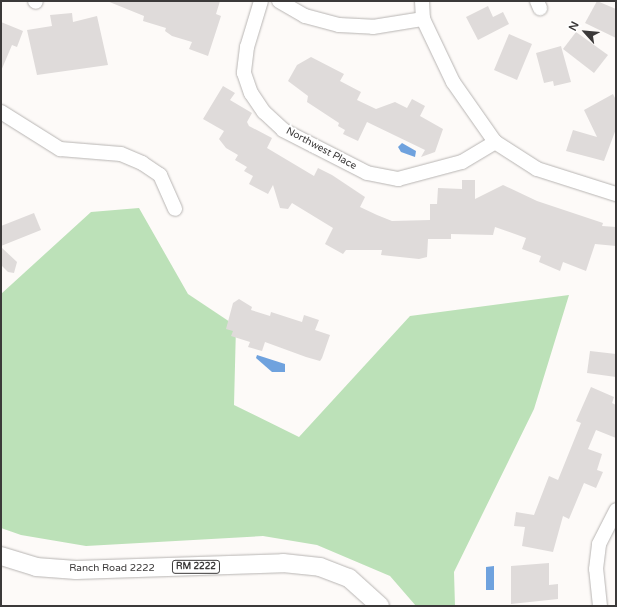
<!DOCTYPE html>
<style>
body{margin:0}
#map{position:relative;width:617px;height:607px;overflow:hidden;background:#fdfaf8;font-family:"Varela Round",sans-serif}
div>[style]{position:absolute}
.green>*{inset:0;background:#bce1b8}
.water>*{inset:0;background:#6fa2de}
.building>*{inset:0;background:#dfdbda}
.roads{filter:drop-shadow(0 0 1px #b8b5b3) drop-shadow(0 0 1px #b8b5b3)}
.minor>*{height:14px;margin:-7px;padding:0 7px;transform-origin:7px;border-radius:7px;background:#fff}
.major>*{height:18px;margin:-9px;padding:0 9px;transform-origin:9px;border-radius:9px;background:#fff}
span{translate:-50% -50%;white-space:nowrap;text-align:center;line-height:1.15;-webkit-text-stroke:4px #fff;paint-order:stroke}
.shield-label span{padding:1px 3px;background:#fff;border:1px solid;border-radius:3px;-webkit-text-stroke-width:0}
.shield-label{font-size:9px;color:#3b3939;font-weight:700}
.street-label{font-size:10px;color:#3b3939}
.frame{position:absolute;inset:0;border:2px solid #3b3939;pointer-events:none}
.north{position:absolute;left:565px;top:12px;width:40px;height:40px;-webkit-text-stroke:3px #fff;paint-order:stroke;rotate:297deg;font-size:11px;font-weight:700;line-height:16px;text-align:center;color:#3b3939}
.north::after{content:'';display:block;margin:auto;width:14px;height:18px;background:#3b3939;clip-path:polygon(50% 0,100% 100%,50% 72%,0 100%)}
</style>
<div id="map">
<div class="green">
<i style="clip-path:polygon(139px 208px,188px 294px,236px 326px,234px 405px,299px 437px,410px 316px,569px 295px,534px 409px,454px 572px,455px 606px,416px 606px,390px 576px,317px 545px,263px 536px,86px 546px,21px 535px,1px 528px,1px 294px,91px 212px)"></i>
</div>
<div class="water">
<i style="clip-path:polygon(402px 143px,416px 151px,415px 157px,401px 152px,398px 147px)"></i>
<i style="clip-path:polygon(257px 355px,285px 364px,285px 372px,272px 372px,256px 358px)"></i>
<i style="clip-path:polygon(494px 566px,494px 590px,486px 590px,486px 567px)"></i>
</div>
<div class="building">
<i style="clip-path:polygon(107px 1px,220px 1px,216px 14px,221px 16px,208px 56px,189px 49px,192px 42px,172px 36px,165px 31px,166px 28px,143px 21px,144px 16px)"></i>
<i style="clip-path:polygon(597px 1px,616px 9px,616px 38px,585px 23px)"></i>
<i style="clip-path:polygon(488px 6px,493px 17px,503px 12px,509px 24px,478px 40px,466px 17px)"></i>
<i style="clip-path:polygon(72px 13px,73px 22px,97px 16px,108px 65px,37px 75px,27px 30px,52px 26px,50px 15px)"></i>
<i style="clip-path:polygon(1px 22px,23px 31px,17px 47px,12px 45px,1px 71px)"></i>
<i style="clip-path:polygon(576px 32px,608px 55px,594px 73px,563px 49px)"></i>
<i style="clip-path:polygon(509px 34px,532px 44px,517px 80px,494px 70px)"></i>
<i style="clip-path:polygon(561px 46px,571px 82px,554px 86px,553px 81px,544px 83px,536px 53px)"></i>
<i style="clip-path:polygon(311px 57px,344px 74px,340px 81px,361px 92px,357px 100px,376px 109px,395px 102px,407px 108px,412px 99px,425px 106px,420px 116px,443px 129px,435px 152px,421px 157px,425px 150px,367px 122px,358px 141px,343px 134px,345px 130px,338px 126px,339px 123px,307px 102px,308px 96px,288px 81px,297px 65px)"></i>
<i style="clip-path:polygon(223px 86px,235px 93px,230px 100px,252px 113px,247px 122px,249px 126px,272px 138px,267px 148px,314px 176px,318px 168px,332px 175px,365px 197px,360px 207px,377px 215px,392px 221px,430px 220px,430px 204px,437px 204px,438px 188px,462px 189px,462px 180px,475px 180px,475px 199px,503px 185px,537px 201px,603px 223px,602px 226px,616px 227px,616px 246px,595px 244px,586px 271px,563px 262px,560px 271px,539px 262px,541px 256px,522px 249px,526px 238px,495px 227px,493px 235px,451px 234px,451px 239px,428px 239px,427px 257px,419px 259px,381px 255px,382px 250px,346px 250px,343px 254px,325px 244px,333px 228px,292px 203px,288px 209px,280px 208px,273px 185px,268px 194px,249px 184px,253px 176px,244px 171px,247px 167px,235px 160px,238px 155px,226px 148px,219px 139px,224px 131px,203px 119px)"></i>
<i style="clip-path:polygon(613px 94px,616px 100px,616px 129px,604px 161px,566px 151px,573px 130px,597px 137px,584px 110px)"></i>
<i style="clip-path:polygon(34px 213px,41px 230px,1px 246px,1px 226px)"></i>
<i style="clip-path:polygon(1px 247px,17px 262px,14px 273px,8px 272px,1px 265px)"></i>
<i style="clip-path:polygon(239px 299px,252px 307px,251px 310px,270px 316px,271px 312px,302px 322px,304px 315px,319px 320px,315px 330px,330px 335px,322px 358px,320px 361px,306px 357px,265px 342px,262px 351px,248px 347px,250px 342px,231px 336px,233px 331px,226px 329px,233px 303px)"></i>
<i style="clip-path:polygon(590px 351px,616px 354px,616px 377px,587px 373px)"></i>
<i style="clip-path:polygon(591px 387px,614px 397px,612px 403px,616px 405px,616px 438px,596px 430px,588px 449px,602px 454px,597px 470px,603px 472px,596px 488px,584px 483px,569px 519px,563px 516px,553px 552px,522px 546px,525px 527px,514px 526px,516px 512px,534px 515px,549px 476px,558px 480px,581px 423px,576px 421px)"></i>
<i style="clip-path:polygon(549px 563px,549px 585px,558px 584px,558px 599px,511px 604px,511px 566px)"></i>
</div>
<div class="roads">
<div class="minor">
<i style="left:35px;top:1px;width:1px;rotate:45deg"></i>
<i style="left:261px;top:1px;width:48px;rotate:106.9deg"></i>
<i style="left:247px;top:47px;width:26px;rotate:97deg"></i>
<i style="left:244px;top:73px;width:21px;rotate:71deg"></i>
<i style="left:251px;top:93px;width:23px;rotate:56deg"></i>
<i style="left:264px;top:112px;width:26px;rotate:43deg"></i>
<i style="left:283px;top:130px;width:94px;rotate:27.1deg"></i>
<i style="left:367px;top:173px;width:32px;rotate:11deg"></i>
<i style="left:398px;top:179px;width:66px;rotate:-14.9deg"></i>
<i style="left:462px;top:162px;width:39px;rotate:-31deg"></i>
<i style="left:279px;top:1px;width:30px;rotate:30deg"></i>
<i style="left:305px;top:16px;width:35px;rotate:15deg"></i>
<i style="left:339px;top:25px;width:34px;rotate:3deg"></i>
<i style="left:373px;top:27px;width:51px;rotate:-9.1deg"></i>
<i style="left:422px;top:1px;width:18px;rotate:87deg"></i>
<i style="left:423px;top:19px;width:70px;rotate:64.5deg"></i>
<i style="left:453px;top:82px;width:73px;rotate:55deg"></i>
<i style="left:495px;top:142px;width:50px;rotate:32.7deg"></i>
<i style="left:537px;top:169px;width:83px;rotate:17.6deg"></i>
<i style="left:537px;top:1px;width:8px;rotate:67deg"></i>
<i style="left:1px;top:112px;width:70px;rotate:32.1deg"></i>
<i style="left:60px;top:149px;width:61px;rotate:4.7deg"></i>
<i style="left:121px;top:154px;width:23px;rotate:23deg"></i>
<i style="left:142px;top:163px;width:22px;rotate:34deg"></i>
<i style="left:160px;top:175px;width:37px;rotate:66deg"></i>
<i style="left:600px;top:606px;width:37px;rotate:-96deg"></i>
<i style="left:596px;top:569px;width:25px;rotate:-83deg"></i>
<i style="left:599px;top:544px;width:38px;rotate:-63deg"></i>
</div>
<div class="major">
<i style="left:1px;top:556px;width:37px;rotate:17deg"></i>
<i style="left:36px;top:567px;width:40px;rotate:4.3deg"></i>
<i style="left:76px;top:570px;width:207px;rotate:-1.9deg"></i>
<i style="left:283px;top:563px;width:37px;rotate:6deg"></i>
<i style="left:320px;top:567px;width:31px;rotate:21deg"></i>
<i style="left:349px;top:578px;width:42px;rotate:42.1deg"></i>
</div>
</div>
<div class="shield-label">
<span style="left:196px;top:567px">RM 2222</span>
</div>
<div class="street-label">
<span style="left:321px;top:149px;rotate:28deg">Northwest Place</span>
<span style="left:112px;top:569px">Ranch Road 2222</span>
</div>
<div class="frame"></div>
<div class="north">N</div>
</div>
